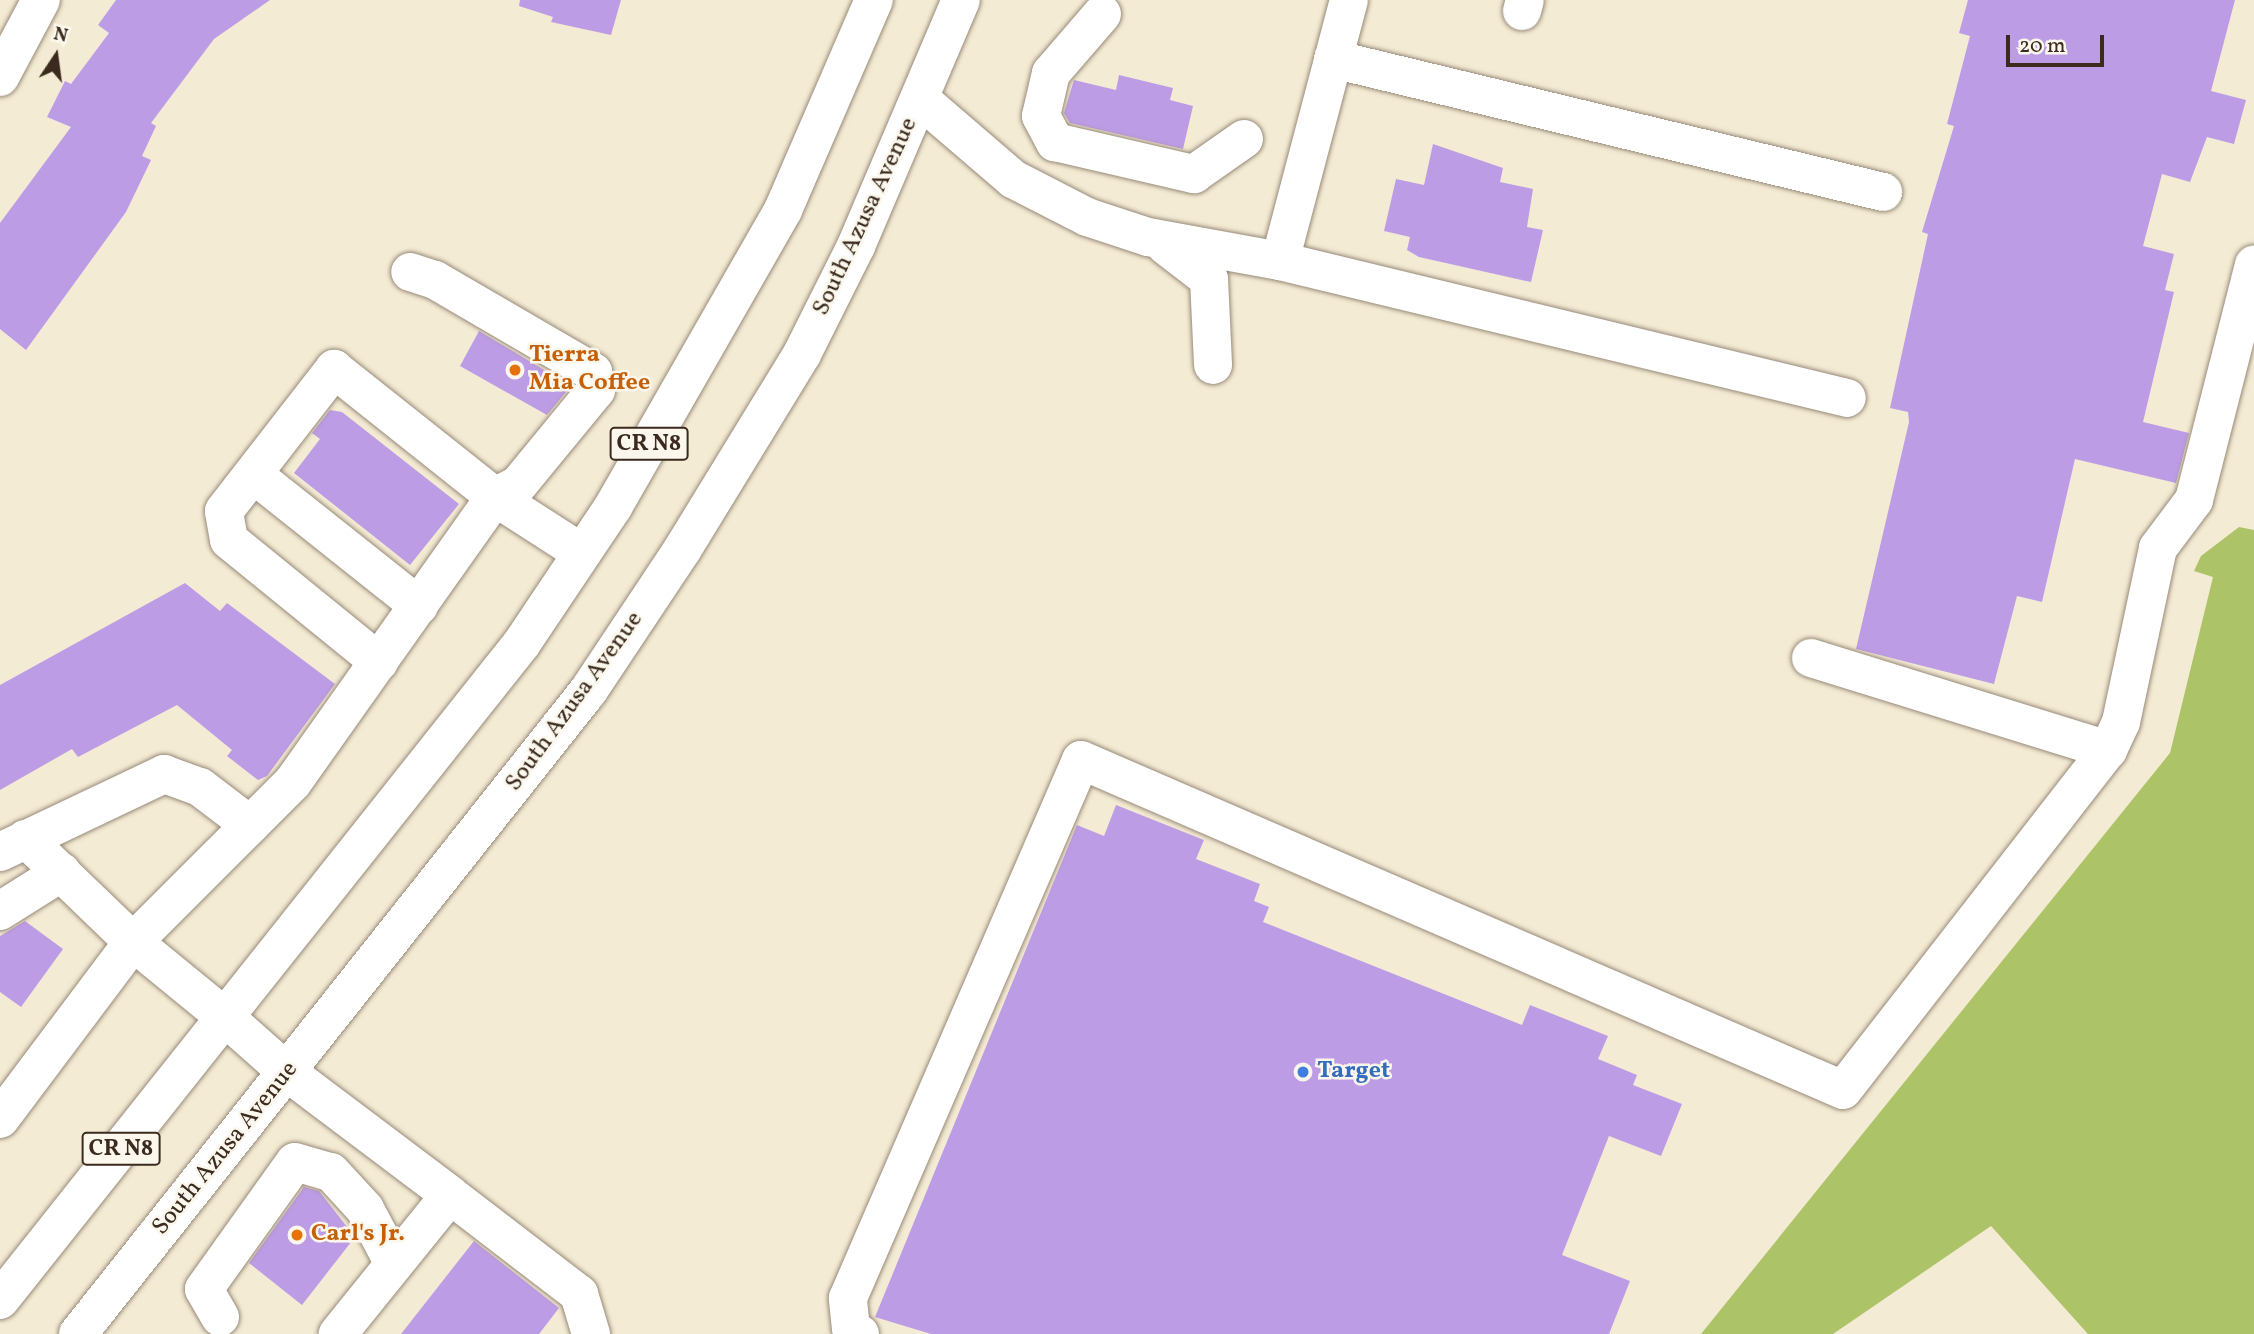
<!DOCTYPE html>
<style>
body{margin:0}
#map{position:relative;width:2254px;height:1334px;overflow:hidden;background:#f4ebd4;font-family:Vollkorn,serif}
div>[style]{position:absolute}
.green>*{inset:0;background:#acc368}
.building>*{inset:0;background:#bd9ce6}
.roads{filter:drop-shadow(0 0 2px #988a79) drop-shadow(0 0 2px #988a79)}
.minor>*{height:38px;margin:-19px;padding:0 19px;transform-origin:19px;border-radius:19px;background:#fff}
.major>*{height:38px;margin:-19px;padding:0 19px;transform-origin:19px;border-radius:19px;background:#fff}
.dots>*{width:19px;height:19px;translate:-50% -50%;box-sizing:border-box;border:4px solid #fbf7ec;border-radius:50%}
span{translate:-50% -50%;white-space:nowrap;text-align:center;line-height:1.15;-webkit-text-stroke:5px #fbf7ec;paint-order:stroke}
.shield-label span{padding:2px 5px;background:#fbf7ec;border:2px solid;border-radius:5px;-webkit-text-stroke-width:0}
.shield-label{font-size:23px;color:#3b2a1e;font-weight:700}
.street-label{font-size:24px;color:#3b2a1e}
.food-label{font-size:24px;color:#c56008;font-weight:700}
.left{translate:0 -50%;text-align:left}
.shop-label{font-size:24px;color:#366cbe;font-weight:700}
.north{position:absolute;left:21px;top:21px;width:70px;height:70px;-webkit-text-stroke:5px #fbf7ec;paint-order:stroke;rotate:13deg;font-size:19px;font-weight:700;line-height:28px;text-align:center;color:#3b2a1e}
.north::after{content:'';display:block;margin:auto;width:24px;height:32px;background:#3b2a1e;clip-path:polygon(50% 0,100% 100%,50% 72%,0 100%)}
.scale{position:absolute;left:2006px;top:35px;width:98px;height:32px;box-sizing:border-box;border:4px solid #3b2a1e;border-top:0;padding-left:9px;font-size:21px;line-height:24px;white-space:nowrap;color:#3b2a1e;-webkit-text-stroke:5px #fbf7ec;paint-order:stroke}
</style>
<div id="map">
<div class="green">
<i style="clip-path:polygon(2239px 527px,2254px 530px,2254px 1334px,2088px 1334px,1991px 1226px,1833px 1334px,1701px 1334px,2170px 753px,2213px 577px,2194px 571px,2201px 556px)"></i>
</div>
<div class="building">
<i style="clip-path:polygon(116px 0,270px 0,214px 39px,151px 123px,156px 126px,142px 156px,151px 160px,126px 212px,26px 350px,0 329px,0 223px,71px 127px,47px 117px,65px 81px,71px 84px,109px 33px,98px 25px)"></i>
<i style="clip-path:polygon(520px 0,621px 0,611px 35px,551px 22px,553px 17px,519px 6px)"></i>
<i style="clip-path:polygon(1968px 0,2235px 0,2211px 91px,2246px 100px,2234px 144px,2207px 137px,2190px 182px,2162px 174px,2143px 246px,2174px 254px,2165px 290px,2174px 292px,2143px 422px,2189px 433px,2176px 483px,2075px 459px,2042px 602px,2017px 596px,1994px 684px,1856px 649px,1909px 422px,1908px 412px,1890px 408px,1928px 234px,1922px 232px,1954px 126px,1947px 124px,1970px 36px,1959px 33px)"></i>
<i style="clip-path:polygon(1119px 75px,1173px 88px,1170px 100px,1193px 106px,1183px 149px,1070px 123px,1064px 113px,1074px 80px,1116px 90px)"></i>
<i style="clip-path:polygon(1433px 144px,1503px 168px,1500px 182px,1533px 189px,1527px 227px,1543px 230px,1531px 282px,1419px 257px,1407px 250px,1410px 237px,1384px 231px,1396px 179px,1424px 185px)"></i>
<i style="clip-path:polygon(479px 331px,571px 386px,547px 415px,460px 366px)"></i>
<i style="clip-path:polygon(330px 410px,342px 412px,459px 504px,410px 565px,294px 473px,320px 439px,312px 433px)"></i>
<i style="clip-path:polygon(185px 583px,220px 611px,227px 603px,335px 684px,267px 776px,258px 780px,227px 756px,232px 750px,177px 705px,78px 757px,72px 749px,0 790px,0 685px)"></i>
<i style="clip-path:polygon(1116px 805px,1204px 840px,1196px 859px,1260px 884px,1254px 901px,1269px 907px,1263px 922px,1522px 1025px,1530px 1005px,1608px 1036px,1598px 1059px,1637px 1075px,1633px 1085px,1682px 1104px,1661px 1156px,1609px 1136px,1562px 1255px,1630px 1281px,1609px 1334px,931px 1334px,875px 1317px,1077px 825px,1104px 836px)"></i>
<i style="clip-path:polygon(25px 921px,63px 949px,21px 1007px,0 992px,0 936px)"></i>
<i style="clip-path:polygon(304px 1187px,319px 1191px,355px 1237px,302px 1305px,249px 1263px)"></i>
<i style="clip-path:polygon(474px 1241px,559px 1308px,539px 1334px,401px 1334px)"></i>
</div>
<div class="roads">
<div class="minor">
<i style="left:1522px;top:11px;width:11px;rotate:-75deg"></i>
<i style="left:1102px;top:14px;width:78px;rotate:130.8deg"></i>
<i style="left:1051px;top:73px;width:44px;rotate:103.1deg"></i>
<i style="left:1041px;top:116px;width:30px;rotate:62deg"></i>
<i style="left:1055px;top:142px;width:143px;rotate:13deg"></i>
<i style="left:1194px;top:174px;width:61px;rotate:-35deg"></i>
<i style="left:1333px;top:59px;width:566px;rotate:13.59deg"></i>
<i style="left:0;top:77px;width:87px;rotate:-62deg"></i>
<i style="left:920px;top:99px;width:123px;rotate:40.7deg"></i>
<i style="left:1013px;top:179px;width:83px;rotate:27.2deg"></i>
<i style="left:1087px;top:217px;width:64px;rotate:18.2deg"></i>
<i style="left:1148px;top:237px;width:134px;rotate:10.3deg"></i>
<i style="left:1280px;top:261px;width:583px;rotate:13.58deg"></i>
<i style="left:1166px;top:246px;width:54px;rotate:37.5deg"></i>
<i style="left:1209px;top:279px;width:86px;rotate:87.3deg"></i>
<i style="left:1280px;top:261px;width:270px;rotate:-75.2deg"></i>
<i style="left:253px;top:474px;width:212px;rotate:38.5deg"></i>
<i style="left:1811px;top:658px;width:311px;rotate:17.2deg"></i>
<i style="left:379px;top:662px;width:193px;rotate:-140.9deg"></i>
<i style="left:229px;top:540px;width:29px;rotate:-100deg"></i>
<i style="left:224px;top:511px;width:180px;rotate:-52.2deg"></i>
<i style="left:334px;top:369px;width:206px;rotate:38.5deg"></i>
<i style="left:495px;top:497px;width:26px;rotate:-28deg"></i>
<i style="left:518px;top:485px;width:123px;rotate:-50.6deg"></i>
<i style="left:596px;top:390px;width:18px;rotate:-99deg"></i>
<i style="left:593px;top:372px;width:183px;rotate:-149.8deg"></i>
<i style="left:435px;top:280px;width:26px;rotate:-162deg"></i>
<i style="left:0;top:852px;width:182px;rotate:-25.4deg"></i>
<i style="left:164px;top:774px;width:38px;rotate:20deg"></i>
<i style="left:200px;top:787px;width:63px;rotate:37.2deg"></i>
<i style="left:0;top:911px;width:73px;rotate:-32.2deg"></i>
<i style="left:226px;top:1018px;width:120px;rotate:-140.7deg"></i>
<i style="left:133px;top:942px;width:226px;rotate:-45deg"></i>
<i style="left:293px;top:782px;width:349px;rotate:-54.7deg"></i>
<i style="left:495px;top:497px;width:103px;rotate:32.8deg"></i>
<i style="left:287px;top:1072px;width:204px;rotate:37deg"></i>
<i style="left:450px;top:1195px;width:179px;rotate:128.9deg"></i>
<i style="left:0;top:1119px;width:221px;rotate:-53.1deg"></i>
<i style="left:133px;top:942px;width:149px;rotate:-136.1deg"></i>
<i style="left:450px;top:1195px;width:163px;rotate:37.5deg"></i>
<i style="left:579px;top:1294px;width:42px;rotate:73.3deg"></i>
<i style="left:220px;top:1317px;width:32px;rotate:-120deg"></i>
<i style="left:204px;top:1289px;width:156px;rotate:-54.4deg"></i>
<i style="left:295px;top:1162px;width:37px;rotate:16deg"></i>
<i style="left:331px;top:1172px;width:50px;rotate:47.4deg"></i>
<i style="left:365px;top:1209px;width:62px;rotate:62.2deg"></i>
<i style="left:860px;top:1334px;width:10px;rotate:-151deg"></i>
<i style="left:851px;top:1329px;width:31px;rotate:-96deg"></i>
<i style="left:848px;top:1298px;width:586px;rotate:-66.58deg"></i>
<i style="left:1081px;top:760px;width:830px;rotate:23.42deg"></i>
<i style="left:1843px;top:1090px;width:431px;rotate:-52.1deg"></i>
<i style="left:2108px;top:750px;width:31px;rotate:-65deg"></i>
<i style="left:2121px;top:722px;width:178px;rotate:-78deg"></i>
<i style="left:2158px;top:548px;width:60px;rotate:-53.1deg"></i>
<i style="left:2194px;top:500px;width:243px;rotate:-75.7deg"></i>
</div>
<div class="major">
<i style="left:226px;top:1018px;width:81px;rotate:41.5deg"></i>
<i style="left:0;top:1300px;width:839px;rotate:-51.53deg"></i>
<i style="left:522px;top:643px;width:164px;rotate:-56.2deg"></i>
<i style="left:613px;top:507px;width:342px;rotate:-60.2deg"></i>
<i style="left:783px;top:210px;width:229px;rotate:-66.6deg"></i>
<i style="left:78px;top:1334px;width:822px;rotate:-51.57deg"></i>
<i style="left:589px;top:690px;width:168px;rotate:-56.4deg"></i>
<i style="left:682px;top:550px;width:230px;rotate:-58.5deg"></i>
<i style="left:802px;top:354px;width:121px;rotate:-63.4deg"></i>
<i style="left:856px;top:246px;width:267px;rotate:-66.9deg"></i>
</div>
</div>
<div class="dots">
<i style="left:515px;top:370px;background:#e8710a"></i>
<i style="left:1303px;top:1072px;background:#3f7fe0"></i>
<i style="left:297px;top:1235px;background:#e8710a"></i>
</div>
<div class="shield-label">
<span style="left:649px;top:444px">CR N8</span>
<span style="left:121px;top:1149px">CR N8</span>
</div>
<div class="street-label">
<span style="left:866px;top:217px;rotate:-65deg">South Azusa Avenue</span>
<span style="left:575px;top:702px;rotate:-54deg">South Azusa Avenue</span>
<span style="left:226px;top:1149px;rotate:-51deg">South Azusa Avenue</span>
</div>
<div class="food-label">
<span class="left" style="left:529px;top:370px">Tierra<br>Mia Coffee</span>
<span class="left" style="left:311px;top:1235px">Carl's Jr.</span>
</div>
<div class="shop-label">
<span class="left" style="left:1317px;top:1072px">Target</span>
</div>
<div class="north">N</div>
<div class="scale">20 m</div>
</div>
